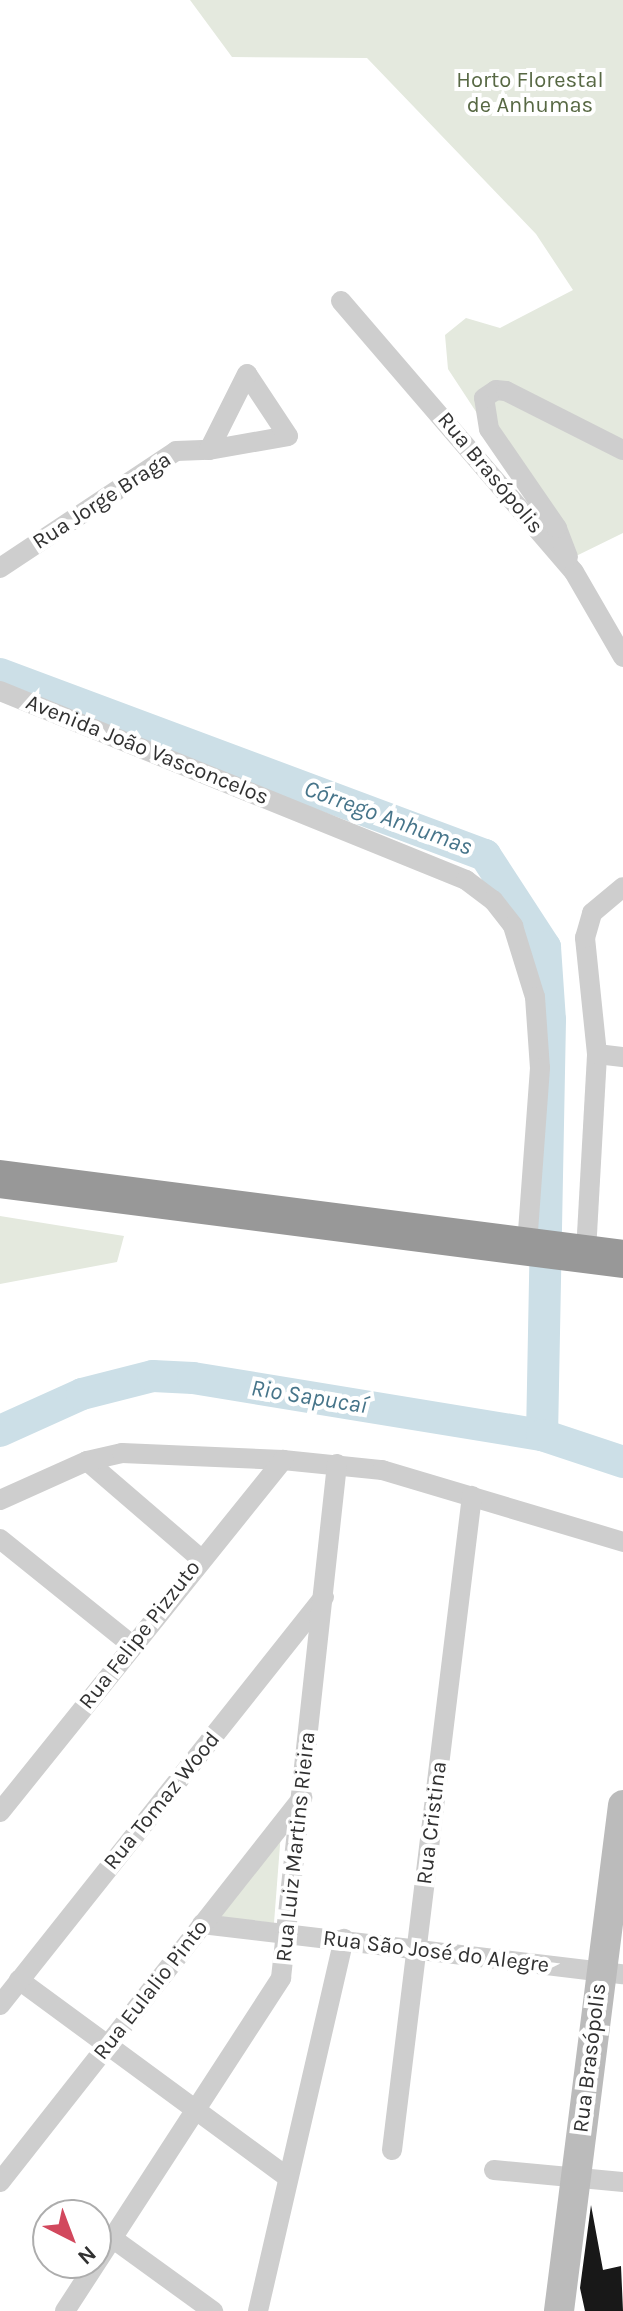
<!DOCTYPE html>
<meta charset="utf-8">
<style>
body{margin:0}
#map{position:relative;width:623px;height:2311px;overflow:hidden;background:#fff;font-family:Karla,sans-serif}
div>[style]{position:absolute}
.green>*{inset:0;background:#e4e9de}
.river>*{height:32px;margin:-16px;padding:0 16px;transform-origin:16px;border-radius:16px;background:#ccdfe7}
.building>*{inset:0;background:#181818}
.street>*{height:20px;margin:-10px;padding:0 10px;transform-origin:10px;border-radius:10px;background:#cecece}
.secondary>*{height:30px;margin:-15px;padding:0 15px;transform-origin:15px;border-radius:15px;background:#bbb}
.highway>*{height:38px;margin:-19px;padding:0 19px;transform-origin:19px;border-radius:19px;background:#989898}
span{translate:-50% -50%;white-space:nowrap;text-align:center;line-height:1.15;-webkit-text-stroke:8px #fff;paint-order:stroke}
.park-label{font-size:22px;color:#576843}
.street-label{font-size:22px;color:#313131}
.water-label{font-size:24px;color:#47758a;font-style:italic}
.north{position:absolute;left:32px;top:2199px;width:80px;height:80px;box-sizing:border-box;background:#fff;border:2px solid #adadad;border-radius:50%;rotate:138deg;font-size:22px;font-weight:700;line-height:32px;text-align:center;color:#313131}
.north::after{content:'';display:block;margin:auto;width:28px;height:36px;background:#d2485d;clip-path:polygon(50% 0,100% 100%,50% 72%,0 100%)}
</style>
<div id="map">
<div class="green">
<i style="clip-path:polygon(190px 0,623px 0,623px 533px,572px 558px,448px 369px,445px 335px,466px 318px,500px 328px,573px 290px,536px 234px,367px 58px,232px 57px)"></i>
<i style="clip-path:polygon(0 1216px,124px 1236px,117px 1262px,0 1284px)"></i>
<i style="clip-path:polygon(281px 1832px,274px 1923px,215px 1917px)"></i>
</div>
<div class="river">
<i style="left:0;top:674px;width:518px;rotate:20.47deg"></i>
<i style="left:485px;top:855px;width:110px;rotate:56.9deg"></i>
<i style="left:545px;top:947px;width:73px;rotate:86.1deg"></i>
<i style="left:550px;top:1020px;width:415px;rotate:91.1deg"></i>
<i style="left:0;top:1431px;width:90px;rotate:-24.3deg"></i>
<i style="left:82px;top:1394px;width:73px;rotate:-14.2deg"></i>
<i style="left:153px;top:1376px;width:40px;rotate:2.9deg"></i>
<i style="left:193px;top:1378px;width:354px;rotate:9.3deg"></i>
<i style="left:542px;top:1435px;width:85px;rotate:18.4deg"></i>
</div>
<div class="building">
<i style="clip-path:polygon(591px 2205px,603px 2270px,621px 2266px,623px 2311px,585px 2311px,580px 2288px)"></i>
</div>
<div class="street">
<i style="left:341px;top:301px;width:357px;rotate:49.3deg"></i>
<i style="left:574px;top:572px;width:98px;rotate:60deg"></i>
<i style="left:568px;top:557px;width:31px;rotate:-111deg"></i>
<i style="left:557px;top:528px;width:120px;rotate:-124.5deg"></i>
<i style="left:489px;top:429px;width:31px;rotate:-99deg"></i>
<i style="left:484px;top:398px;width:14px;rotate:-34deg"></i>
<i style="left:496px;top:390px;width:10px;rotate:6deg"></i>
<i style="left:506px;top:391px;width:131px;rotate:26.8deg"></i>
<i style="left:0;top:568px;width:211px;rotate:-33.6deg"></i>
<i style="left:176px;top:451px;width:33px;rotate:-2deg"></i>
<i style="left:209px;top:450px;width:80px;rotate:-10deg"></i>
<i style="left:288px;top:436px;width:74px;rotate:-123.5deg"></i>
<i style="left:247px;top:374px;width:85px;rotate:116.6deg"></i>
<i style="left:0;top:691px;width:503px;rotate:22.08deg"></i>
<i style="left:466px;top:880px;width:34px;rotate:37deg"></i>
<i style="left:493px;top:900px;width:33px;rotate:52deg"></i>
<i style="left:513px;top:926px;width:74px;rotate:72.8deg"></i>
<i style="left:535px;top:997px;width:71px;rotate:86deg"></i>
<i style="left:540px;top:1068px;width:177px;rotate:94.2deg"></i>
<i style="left:597px;top:1054px;width:26px;rotate:7deg"></i>
<i style="left:586px;top:1252px;width:198px;rotate:-86.8deg"></i>
<i style="left:597px;top:1054px;width:117px;rotate:-95.9deg"></i>
<i style="left:585px;top:938px;width:26px;rotate:-74deg"></i>
<i style="left:592px;top:913px;width:40px;rotate:-40deg"></i>
<i style="left:87px;top:1461px;width:150px;rotate:40.7deg"></i>
<i style="left:0;top:1500px;width:95px;rotate:-24.1deg"></i>
<i style="left:87px;top:1461px;width:36px;rotate:-13deg"></i>
<i style="left:122px;top:1453px;width:161px;rotate:2.5deg"></i>
<i style="left:283px;top:1460px;width:100px;rotate:5.8deg"></i>
<i style="left:382px;top:1470px;width:252px;rotate:16.6deg"></i>
<i style="left:0;top:1539px;width:169px;rotate:38.8deg"></i>
<i style="left:0;top:1812px;width:452px;rotate:-51.2deg"></i>
<i style="left:202px;top:1924px;width:424px;rotate:6.8deg"></i>
<i style="left:19px;top:1980px;width:333px;rotate:36.3deg"></i>
<i style="left:0;top:2005px;width:521px;rotate:-51.55deg"></i>
<i style="left:392px;top:2150px;width:659px;rotate:-83.03deg"></i>
<i style="left:494px;top:2170px;width:130px;rotate:5.3deg"></i>
<i style="left:0;top:2182px;width:489px;rotate:-51.8deg"></i>
<i style="left:112px;top:2238px;width:125px;rotate:35.9deg"></i>
<i style="left:65px;top:2311px;width:397px;rotate:-57deg"></i>
<i style="left:281px;top:1978px;width:517px;rotate:-83.78deg"></i>
<i style="left:258px;top:2311px;width:382px;rotate:-77deg"></i>
</div>
<div class="secondary">
<i style="left:559px;top:2311px;width:510px;rotate:-82.79deg"></i>
</div>
<div class="highway">
<i style="left:0;top:1179px;width:628px;rotate:7.32deg"></i>
</div>
<div class="park-label">
<span style="left:530px;top:93px">Horto Florestal<br>de Anhumas</span>
</div>
<div class="street-label">
<span style="left:490px;top:473px;rotate:50deg">Rua Brasópolis</span>
<span style="left:102px;top:501px;rotate:-33deg">Rua Jorge Braga</span>
<span style="left:147px;top:750px;rotate:22deg">Avenida João Vasconcelos</span>
<span style="left:140px;top:1635px;rotate:-52deg">Rua Felipe Pizzuto</span>
<span style="left:162px;top:1801px;rotate:-51deg">Rua Tomaz Wood</span>
<span style="left:432px;top:1823px;rotate:-83deg">Rua Cristina</span>
<span style="left:296px;top:1847px;rotate:-84deg">Rua Luiz Martins Rieira</span>
<span style="left:436px;top:1952px;rotate:7deg">Rua São José do Alegre</span>
<span style="left:151px;top:1990px;rotate:-52deg">Rua Eulalio Pinto</span>
<span style="left:590px;top:2058px;rotate:-83deg">Rua Brasópolis</span>
</div>
<div class="water-label">
<span style="left:388px;top:818px;rotate:20deg">Córrego Anhumas</span>
<span style="left:309px;top:1397px;rotate:9deg">Rio Sapucaí</span>
</div>
<div class="north">N</div>
</div>
